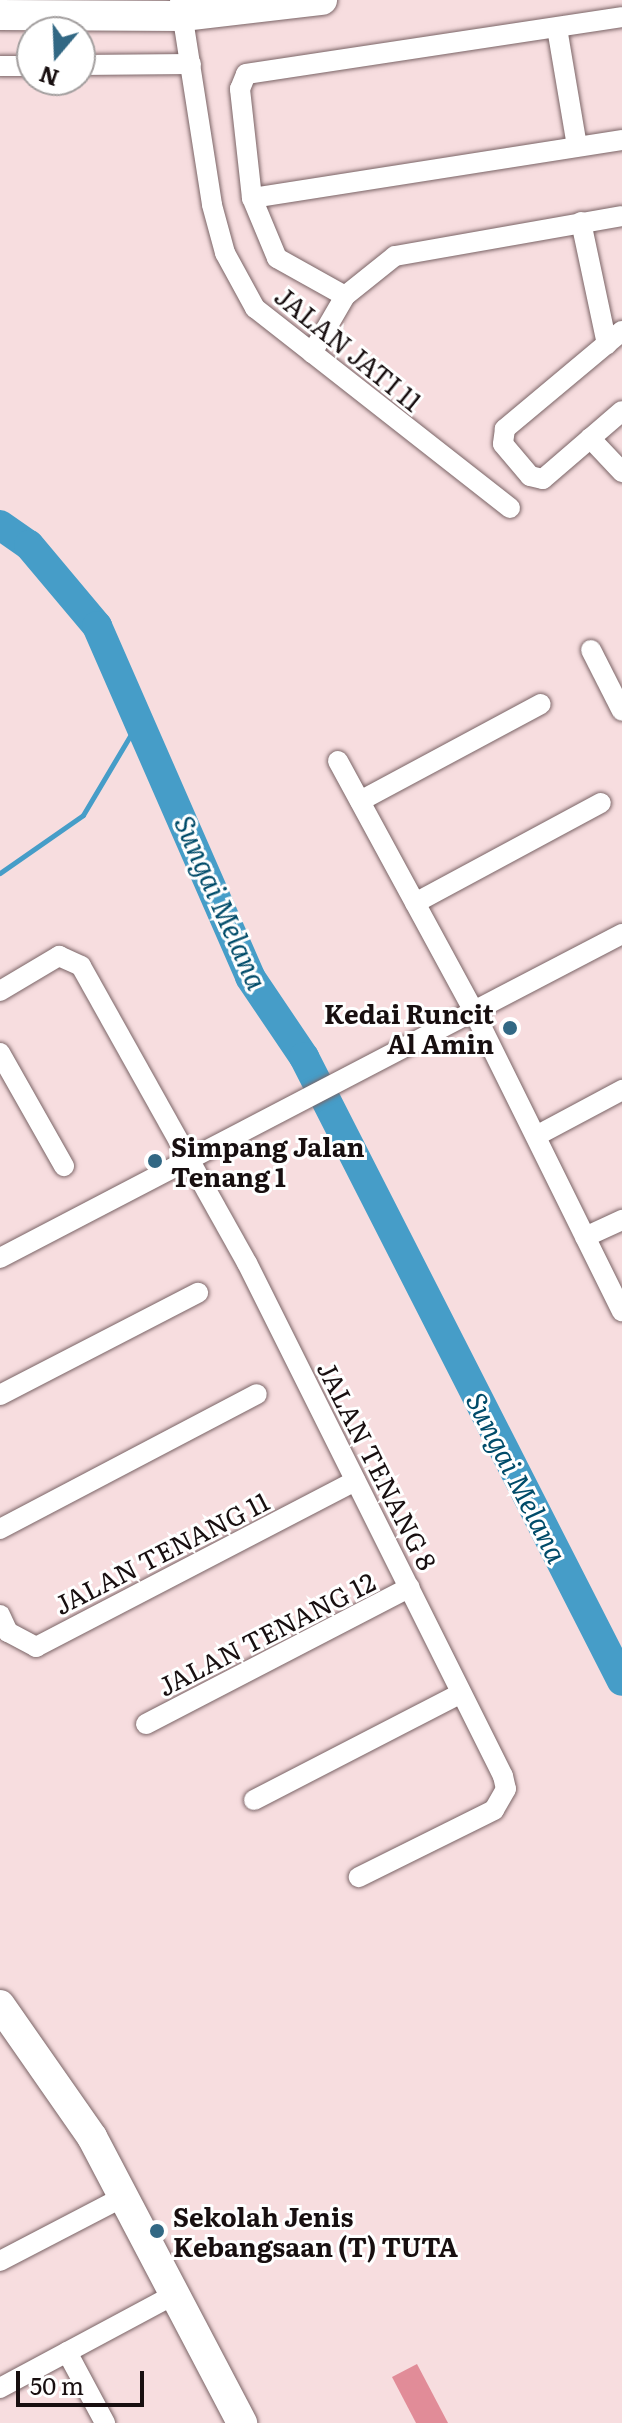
<!DOCTYPE html>
<style>
body{margin:0}
#map{position:relative;width:622px;height:2423px;overflow:hidden;background:#f7dddf;font-family:Literata,serif}
div>[style]{position:absolute}
.stream>*{height:5px;margin:-2.5px;padding:0 2.5px;transform-origin:2.5px;border-radius:2.5px;background:#469dc8}
.river>*{height:30px;margin:-15px;padding:0 15px;transform-origin:15px;border-radius:15px;background:#469dc8}
.building>*{inset:0;background:#e18c98}
.roads{filter:drop-shadow(0 0 2px #7a6466) drop-shadow(0 0 2px #7a6466)}
.street>*{height:20px;margin:-10px;padding:0 10px;transform-origin:10px;border-radius:10px;background:#fff}
.secondary>*{height:30px;margin:-15px;padding:0 15px;transform-origin:15px;border-radius:15px;background:#fff}
.dots>*{width:22px;height:22px;translate:-50% -50%;box-sizing:border-box;border:4px solid #fff;border-radius:50%}
span{translate:-50% -50%;white-space:nowrap;text-align:center;line-height:1.15;-webkit-text-stroke:6px #fff;paint-order:stroke}
.street-label{font-size:26px;color:#180f10}
.poi-label{font-size:26px;color:#180f10;font-weight:700}
.right{translate:-100% -50%;text-align:right}
.left{translate:0 -50%;text-align:left}
.water-label{font-size:28px;color:#004b69;font-style:italic}
.north{position:absolute;left:16px;top:16px;width:80px;height:80px;box-sizing:border-box;background:#fff;border:2px solid #a39f9f;border-radius:50%;rotate:199deg;font-size:22px;font-weight:700;line-height:32px;text-align:center;color:#180f10}
.north::after{content:'';display:block;margin:auto;width:28px;height:36px;background:#326884;clip-path:polygon(50% 0,100% 100%,50% 72%,0 100%)}
.scale{position:absolute;left:16px;top:2371px;width:128px;height:36px;box-sizing:border-box;border:4px solid #180f10;border-top:0;padding-left:10px;font-size:24px;line-height:28px;white-space:nowrap;color:#180f10;-webkit-text-stroke:6px #fff;paint-order:stroke}
</style>
<div id="map">
<div class="stream">
<i style="left:0;top:873px;width:101px;rotate:-34.9deg"></i>
<i style="left:83px;top:815px;width:112px;rotate:-59.3deg"></i>
</div>
<div class="river">
<i style="left:0;top:525px;width:35px;rotate:35deg"></i>
<i style="left:29px;top:545px;width:106px;rotate:50deg"></i>
<i style="left:97px;top:626px;width:383px;rotate:66.4deg"></i>
<i style="left:250px;top:977px;width:97px;rotate:56deg"></i>
<i style="left:304px;top:1057px;width:700px;rotate:63deg"></i>
</div>
<div class="building">
<i style="clip-path:polygon(417px 2364px,448px 2423px,416px 2423px,392px 2377px)"></i>
</div>
<div class="roads">
<div class="street">
<i style="left:180px;top:0;width:207px;rotate:81.1deg"></i>
<i style="left:212px;top:205px;width:50px;rotate:74.8deg"></i>
<i style="left:225px;top:253px;width:63px;rotate:61.4deg"></i>
<i style="left:255px;top:308px;width:324px;rotate:38.1deg"></i>
<i style="left:557px;top:28px;width:120px;rotate:80.4deg"></i>
<i style="left:80px;top:65px;width:111px;rotate:-0.5deg"></i>
<i style="left:0;top:66px;width:32px"></i>
<i style="left:252px;top:198px;width:375px;rotate:-8.9deg"></i>
<i style="left:581px;top:222px;width:125px;rotate:78deg"></i>
<i style="left:345px;top:296px;width:78px;rotate:-150.8deg"></i>
<i style="left:277px;top:258px;width:65px;rotate:-112.6deg"></i>
<i style="left:252px;top:198px;width:110px;rotate:-96.3deg"></i>
<i style="left:240px;top:89px;width:16px;rotate:-68deg"></i>
<i style="left:246px;top:74px;width:380px;rotate:-8.6deg"></i>
<i style="left:622px;top:331px;width:153px;rotate:140.1deg"></i>
<i style="left:505px;top:429px;width:15px;rotate:98deg"></i>
<i style="left:503px;top:444px;width:42px;rotate:49.8deg"></i>
<i style="left:530px;top:476px;width:13px;rotate:13deg"></i>
<i style="left:543px;top:479px;width:104px;rotate:-40.7deg"></i>
<i style="left:312px;top:353px;width:66px;rotate:-59.9deg"></i>
<i style="left:345px;top:296px;width:64px;rotate:-38.7deg"></i>
<i style="left:395px;top:256px;width:230px;rotate:-10deg"></i>
<i style="left:590px;top:438px;width:47px;rotate:46.7deg"></i>
<i style="left:591px;top:650px;width:68px;rotate:63.1deg"></i>
<i style="left:338px;top:761px;width:283px;rotate:61.5deg"></i>
<i style="left:473px;top:1010px;width:336px;rotate:63.7deg"></i>
<i style="left:360px;top:801px;width:205px;rotate:-28.2deg"></i>
<i style="left:415px;top:903px;width:211px;rotate:-28.3deg"></i>
<i style="left:0;top:991px;width:69px;rotate:-30.7deg"></i>
<i style="left:59px;top:956px;width:24px;rotate:24deg"></i>
<i style="left:81px;top:966px;width:340px;rotate:60.8deg"></i>
<i style="left:247px;top:1263px;width:573px;rotate:63.48deg"></i>
<i style="left:503px;top:1776px;width:13px;rotate:77deg"></i>
<i style="left:506px;top:1789px;width:24px;rotate:120deg"></i>
<i style="left:494px;top:1810px;width:151px;rotate:153.6deg"></i>
<i style="left:0;top:1053px;width:130px;rotate:60.5deg"></i>
<i style="left:536px;top:1136px;width:98px;rotate:-28.1deg"></i>
<i style="left:585px;top:1237px;width:41px;rotate:-24.7deg"></i>
<i style="left:0;top:1258px;width:701px;rotate:-27.52deg"></i>
<i style="left:0;top:1395px;width:223px;rotate:-27.3deg"></i>
<i style="left:0;top:1529px;width:290px;rotate:-27.7deg"></i>
<i style="left:0;top:1615px;width:19px;rotate:65deg"></i>
<i style="left:8px;top:1632px;width:32px;rotate:28deg"></i>
<i style="left:36px;top:1647px;width:360px;rotate:-27.5deg"></i>
<i style="left:146px;top:1724px;width:297px;rotate:-27.4deg"></i>
<i style="left:254px;top:1800px;width:233px;rotate:-27.3deg"></i>
<i style="left:0;top:2261px;width:139px;rotate:-27.5deg"></i>
<i style="left:67px;top:2352px;width:81px;rotate:61.8deg"></i>
<i style="left:0;top:2388px;width:199px;rotate:-28.2deg"></i>
</div>
<div class="secondary">
<i style="left:0;top:15px;width:183px;rotate:0.3deg"></i>
<i style="left:183px;top:16px;width:140px;rotate:-6.6deg"></i>
<i style="left:0;top:2005px;width:161px;rotate:55.1deg"></i>
<i style="left:92px;top:2137px;width:323px;rotate:62.3deg"></i>
</div>
</div>
<div class="dots">
<i style="left:510px;top:1028px;background:#326884"></i>
<i style="left:155px;top:1161px;background:#326884"></i>
<i style="left:157px;top:2231px;background:#326884"></i>
</div>
<div class="street-label">
<span style="left:349px;top:348px;rotate:39deg">JALAN JATI 11</span>
<span style="left:378px;top:1465px;rotate:63deg">JALAN TENANG 8</span>
<span style="left:161px;top:1552px;rotate:-27deg">JALAN TENANG 11</span>
<span style="left:266px;top:1633px;rotate:-27deg">JALAN TENANG 12</span>
</div>
<div class="poi-label">
<span class="right" style="left:494px;top:1028px">Kedai Runcit<br>Al Amin</span>
<span class="left" style="left:171px;top:1161px">Simpang Jalan<br>Tenang 1</span>
<span class="left" style="left:173px;top:2231px">Sekolah Jenis<br>Kebangsaan (T) TUTA</span>
</div>
<div class="water-label">
<span style="left:222px;top:902px;rotate:66deg">Sungai Melana</span>
<span style="left:518px;top:1477px;rotate:63deg">Sungai Melana</span>
</div>
<div class="north">N</div>
<div class="scale">50 m</div>
</div>
